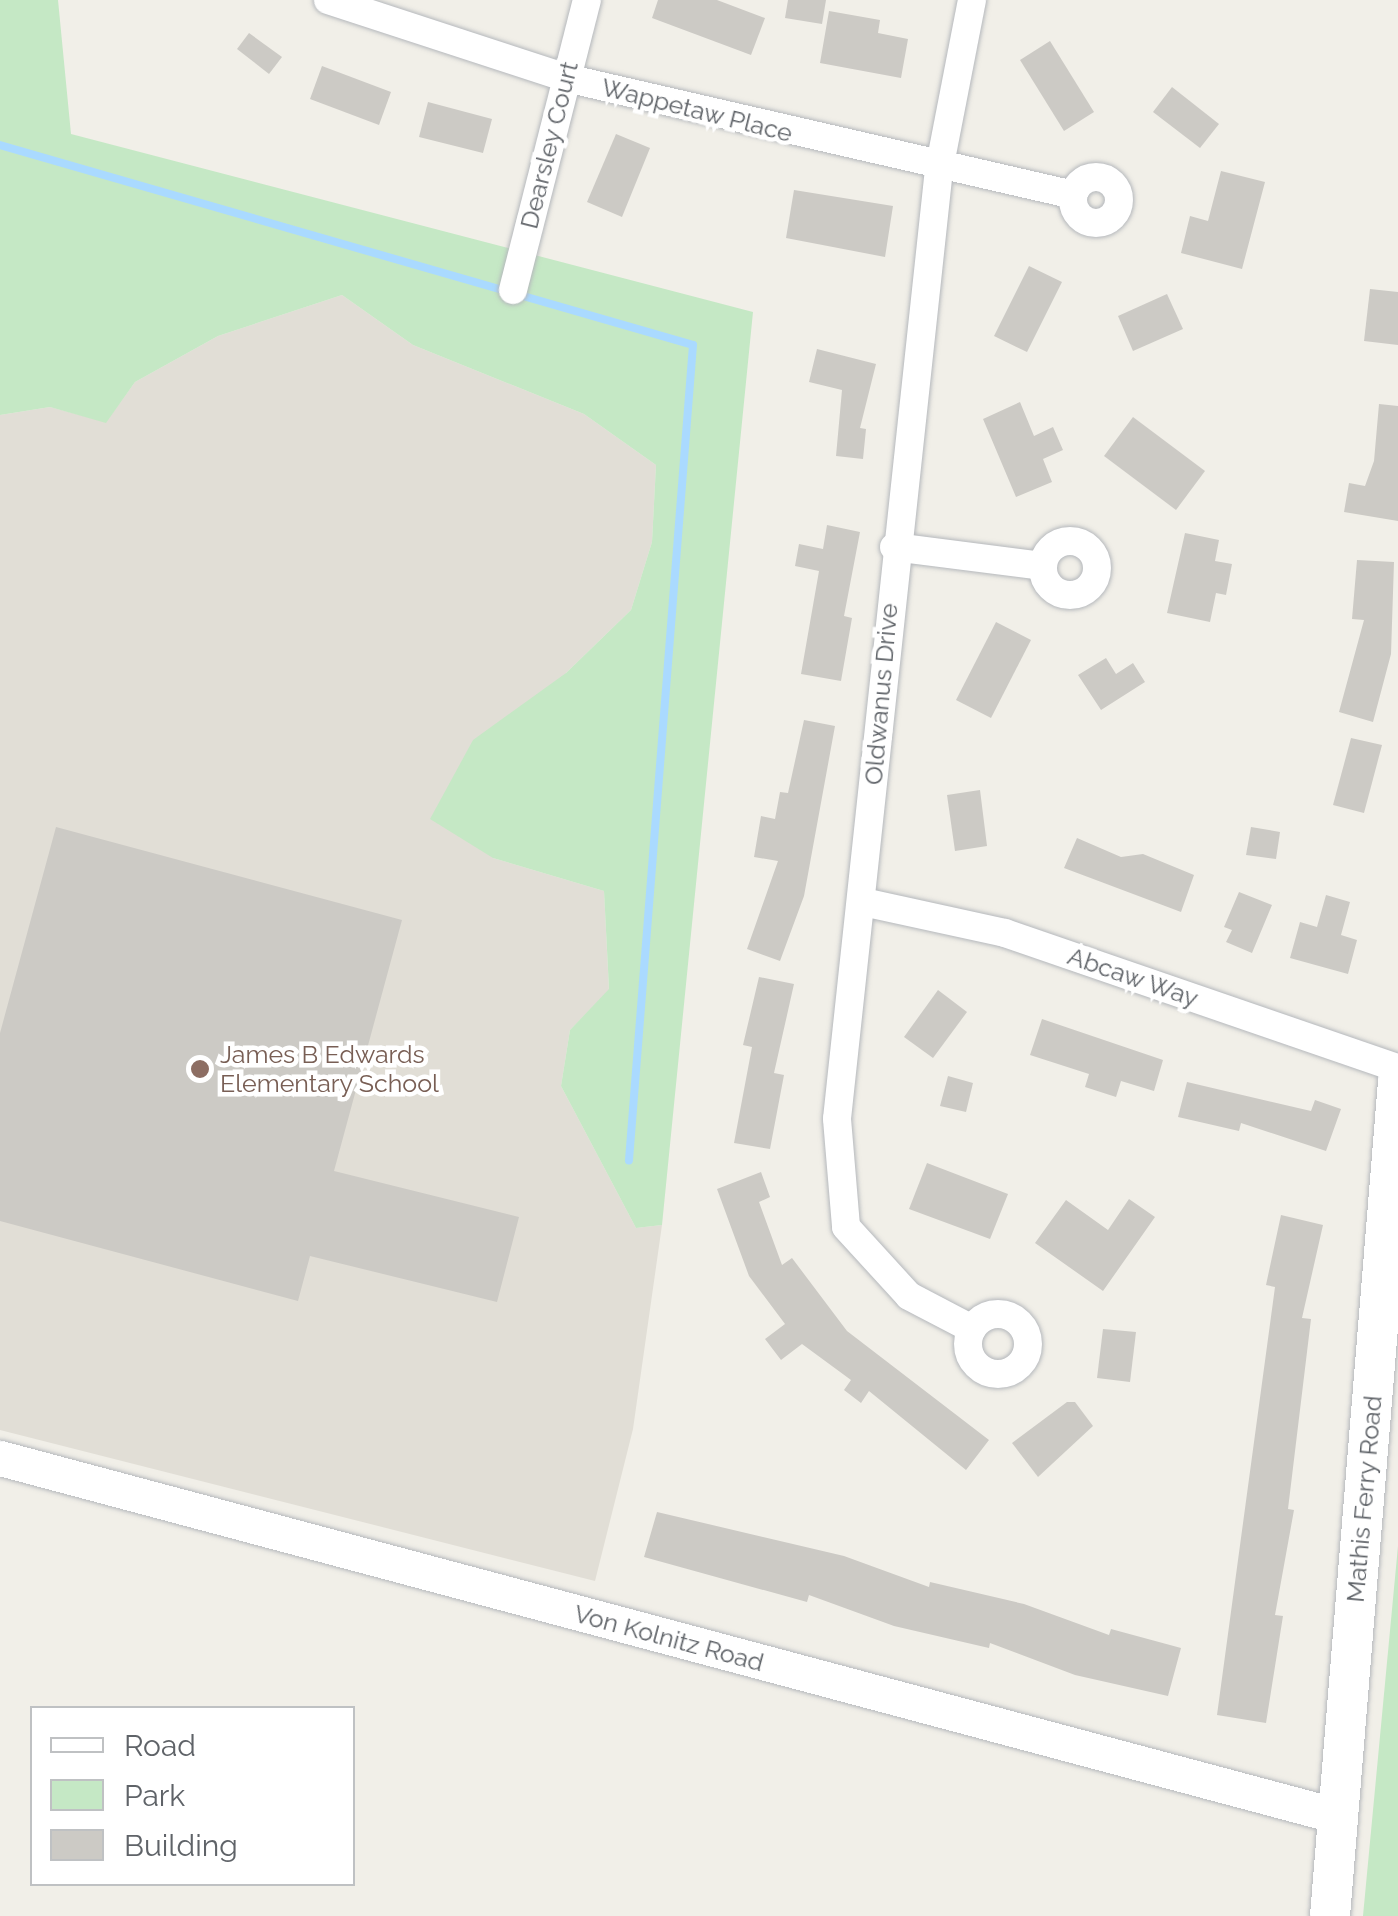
<!DOCTYPE html>
<style>
body{margin:0}
#map{position:relative;width:1398px;height:1916px;overflow:hidden;background:#f1efe8;font-family:Raleway,sans-serif}
div>[style]{position:absolute}
.education>*{inset:0;background:#e1ded6}
.green>*{inset:0;background:#c5e8c5}
.stream>*{height:8px;margin:-4px;padding:0 4px;transform-origin:4px;border-radius:4px;background:#aadaff}
.building>*{inset:0;background:#cccac5}
.roads{filter:drop-shadow(0 0 2px #b5b8bc) drop-shadow(0 0 2px #b5b8bc)}
.minor>*{height:28px;margin:-14px;padding:0 14px;transform-origin:14px;border-radius:14px;background:#fff}
.minor>.ring{margin:-14px;padding:0;box-sizing:content-box;background:none;border:28px solid #fff;border-radius:50%}
.tertiary>*{height:35px;margin:-17.5px;padding:0 17.5px;transform-origin:17.5px;border-radius:17.5px;background:#fff}
.secondary>*{height:40px;margin:-20px;padding:0 20px;transform-origin:20px;border-radius:20px;background:#fff}
.dots>*{width:28px;height:28px;translate:-50% -50%;box-sizing:border-box;border:5px solid #fff;border-radius:50%}
span{translate:-50% -50%;white-space:nowrap;text-align:center;line-height:1.15;-webkit-text-stroke:9px #fff;paint-order:stroke}
.street-label{font-size:25px;color:#5f6368}
.education-label{font-size:25px;color:#785e54}
.left{translate:0 -50%;text-align:left}
.legend{position:absolute;left:30px;top:1706px;width:325px;height:180px;box-sizing:border-box;background:#fff;border:2px solid #bfc1c3;margin:0;padding:12px 18px;list-style:none;font-size:30px;color:#5f6368}
.legend li{display:flex;align-items:center;gap:20px;height:50px}
.legend b{width:50px;border:2px solid #bfc1c3}
</style>
<div id="map">
<div class="education">
<i style="clip-path:polygon(342px 295px,413px 345px,584px 414px,656px 465px,652px 542px,631px 610px,566px 673px,493px 858px,604px 891px,609px 990px,570px 1030px,561px 1086px,636px 1228px,662px 1225px,633px 1429px,595px 1581px,0 1430px,0 415px,50px 407px,106px 422px,135px 382px,218px 336px)"></i>
</div>
<div class="green">
<i style="clip-path:polygon(0 0,58px 0,71px 134px,753px 312px,662px 1225px,636px 1228px,561px 1086px,570px 1030px,609px 989px,604px 891px,493px 858px,430px 819px,473px 740px,566px 673px,631px 610px,652px 542px,656px 465px,584px 414px,413px 345px,342px 295px,218px 336px,135px 382px,106px 423px,50px 407px,0 415px)"></i>
<i style="clip-path:polygon(1398px 1546px,1398px 1916px,1363px 1916px)"></i>
</div>
<div class="stream">
<i style="left:0;top:145px;width:721px;rotate:16.1deg"></i>
<i style="left:693px;top:345px;width:818px;rotate:94.49deg"></i>
</div>
<div class="building">
<i style="clip-path:polygon(658px 0,717px 0,765px 18px,751px 55px,652px 18px)"></i>
<i style="clip-path:polygon(788px 0,826px 0,822px 24px,785px 18px)"></i>
<i style="clip-path:polygon(829px 11px,880px 20px,878px 33px,908px 39px,901px 78px,820px 63px)"></i>
<i style="clip-path:polygon(249px 33px,282px 57px,269px 74px,237px 49px)"></i>
<i style="clip-path:polygon(1050px 41px,1094px 112px,1064px 131px,1020px 60px)"></i>
<i style="clip-path:polygon(322px 66px,391px 92px,379px 125px,310px 99px)"></i>
<i style="clip-path:polygon(1172px 87px,1219px 124px,1200px 148px,1153px 112px)"></i>
<i style="clip-path:polygon(428px 102px,492px 119px,483px 153px,419px 137px)"></i>
<i style="clip-path:polygon(616px 134px,650px 148px,622px 217px,587px 202px)"></i>
<i style="clip-path:polygon(1221px 171px,1265px 182px,1242px 269px,1181px 253px,1190px 216px,1208px 221px)"></i>
<i style="clip-path:polygon(794px 190px,893px 206px,885px 257px,786px 238px)"></i>
<i style="clip-path:polygon(1029px 266px,1062px 282px,1027px 352px,994px 336px)"></i>
<i style="clip-path:polygon(1370px 289px,1398px 292px,1398px 345px,1364px 341px)"></i>
<i style="clip-path:polygon(1167px 294px,1183px 329px,1133px 351px,1118px 316px)"></i>
<i style="clip-path:polygon(817px 349px,876px 364px,860px 428px,866px 429px,863px 459px,836px 456px,842px 390px,809px 382px)"></i>
<i style="clip-path:polygon(1020px 402px,1034px 436px,1053px 427px,1063px 450px,1043px 459px,1052px 482px,1016px 497px,983px 419px)"></i>
<i style="clip-path:polygon(1379px 404px,1398px 406px,1398px 521px,1344px 512px,1349px 483px,1365px 486px,1374px 461px)"></i>
<i style="clip-path:polygon(1133px 417px,1205px 471px,1176px 510px,1104px 456px)"></i>
<i style="clip-path:polygon(827px 525px,860px 532px,844px 616px,852px 618px,841px 681px,801px 674px,819px 571px,795px 566px,799px 544px,823px 549px)"></i>
<i style="clip-path:polygon(1185px 533px,1219px 540px,1215px 561px,1232px 564px,1226px 595px,1216px 593px,1210px 622px,1167px 613px)"></i>
<i style="clip-path:polygon(1357px 560px,1394px 562px,1391px 654px,1373px 722px,1339px 712px,1364px 620px,1352px 619px)"></i>
<i style="clip-path:polygon(996px 622px,1031px 640px,991px 718px,956px 700px)"></i>
<i style="clip-path:polygon(1106px 658px,1116px 674px,1133px 663px,1145px 682px,1101px 710px,1078px 675px)"></i>
<i style="clip-path:polygon(804px 720px,835px 726px,804px 896px,780px 961px,747px 949px,778px 861px,754px 857px,761px 816px,775px 819px,780px 792px,788px 793px)"></i>
<i style="clip-path:polygon(1351px 738px,1382px 745px,1364px 813px,1333px 805px)"></i>
<i style="clip-path:polygon(980px 790px,987px 846px,955px 851px,947px 795px)"></i>
<i style="clip-path:polygon(56px 827px,402px 920px,334px 1171px,519px 1217px,497px 1302px,310px 1256px,298px 1301px,0 1221px,0 1033px)"></i>
<i style="clip-path:polygon(1251px 827px,1280px 832px,1276px 859px,1246px 855px)"></i>
<i style="clip-path:polygon(1077px 838px,1121px 857px,1143px 854px,1194px 875px,1181px 912px,1064px 868px)"></i>
<i style="clip-path:polygon(1239px 892px,1272px 905px,1252px 953px,1226px 942px,1232px 930px,1224px 927px)"></i>
<i style="clip-path:polygon(1326px 895px,1350px 902px,1341px 935px,1357px 940px,1348px 974px,1290px 958px,1300px 922px,1317px 927px)"></i>
<i style="clip-path:polygon(759px 977px,794px 984px,774px 1073px,784px 1075px,770px 1149px,734px 1143px,752px 1047px,743px 1045px)"></i>
<i style="clip-path:polygon(938px 990px,967px 1012px,933px 1058px,904px 1037px)"></i>
<i style="clip-path:polygon(1042px 1019px,1163px 1060px,1154px 1091px,1121px 1081px,1116px 1097px,1085px 1087px,1089px 1074px,1030px 1055px)"></i>
<i style="clip-path:polygon(948px 1076px,973px 1083px,966px 1112px,940px 1106px)"></i>
<i style="clip-path:polygon(1187px 1082px,1311px 1111px,1315px 1100px,1341px 1109px,1326px 1151px,1241px 1123px,1239px 1131px,1178px 1117px)"></i>
<i style="clip-path:polygon(927px 1163px,1008px 1194px,990px 1239px,909px 1209px)"></i>
<i style="clip-path:polygon(761px 1172px,770px 1197px,759px 1202px,782px 1265px,792px 1258px,847px 1331px,989px 1440px,966px 1470px,869px 1391px,861px 1403px,844px 1390px,851px 1380px,802px 1344px,781px 1360px,765px 1339px,785px 1324px,749px 1276px,717px 1189px)"></i>
<i style="clip-path:polygon(1129px 1199px,1155px 1217px,1103px 1291px,1035px 1243px,1066px 1200px,1108px 1230px)"></i>
<i style="clip-path:polygon(1281px 1215px,1323px 1225px,1302px 1318px,1311px 1319px,1288px 1509px,1294px 1510px,1275px 1615px,1283px 1616px,1266px 1723px,1217px 1715px,1275px 1287px,1266px 1285px)"></i>
<i style="clip-path:polygon(1103px 1329px,1136px 1332px,1130px 1382px,1097px 1378px)"></i>
<i style="clip-path:polygon(1067px 1402px,1075px 1402px,1093px 1426px,1038px 1477px,1012px 1443px)"></i>
<i style="clip-path:polygon(657px 1512px,844px 1556px,929px 1587px,930px 1582px,1024px 1604px,1109px 1635px,1111px 1629px,1181px 1648px,1168px 1696px,1075px 1675px,990px 1643px,989px 1648px,894px 1626px,809px 1595px,807px 1602px,644px 1557px)"></i>
</div>
<div class="roads">
<div class="minor">
<i style="left:328px;top:0;width:250px;rotate:18.1deg"></i>
<i style="left:566px;top:78px;width:521px;rotate:12.97deg"></i>
<i style="left:972px;top:0;width:172px;rotate:101deg"></i>
<i style="left:939px;top:169px;width:955px;rotate:96.13deg"></i>
<i style="left:837px;top:1119px;width:108px;rotate:85.2deg"></i>
<i style="left:846px;top:1227px;width:93px;rotate:47.6deg"></i>
<i style="left:909px;top:1296px;width:71px;rotate:27.6deg"></i>
<i class="ring" style="left:1073px;top:177px;width:18px;height:18px"></i>
<i style="left:513px;top:290px;width:299px;rotate:-75.7deg"></i>
<i class="ring" style="left:1043px;top:541px;width:26px;height:26px"></i>
<i style="left:894px;top:547px;width:149px;rotate:7.3deg"></i>
<i style="left:863px;top:902px;width:145px;rotate:12.3deg"></i>
<i style="left:1005px;top:933px;width:416px;rotate:19deg"></i>
<i class="ring" style="left:968px;top:1314px;width:32px;height:32px"></i>
</div>
<div class="tertiary">
<i style="left:0;top:1458px;width:1385px;rotate:14.98deg"></i>
</div>
<div class="secondary">
<i style="left:1330px;top:1916px;width:838px;rotate:-85.34deg"></i>
</div>
</div>
<div class="dots">
<i style="left:200px;top:1069px;background:#8d6e63"></i>
</div>
<div class="street-label">
<span style="left:697px;top:110px;rotate:14deg">Wappetaw Place</span>
<span style="left:549px;top:145px;rotate:-76deg">Dearsley Court</span>
<span style="left:881px;top:694px;rotate:-85deg">Oldwanus Drive</span>
<span style="left:1133px;top:977px;rotate:19deg">Abcaw Way</span>
<span style="left:1364px;top:1499px;rotate:-85deg">Mathis Ferry Road</span>
<span style="left:669px;top:1638px;rotate:15deg">Von Kolnitz Road</span>
</div>
<div class="education-label">
<span class="left" style="left:220px;top:1069px">James B Edwards<br>Elementary School</span>
</div>
<ul class="legend">
<li><b style="height:12px;background:#fff"></b>Road</li>
<li><b style="height:28px;background:#c5e8c5"></b>Park</li>
<li><b style="height:28px;background:#cccac5"></b>Building</li>
</ul>
</div>
